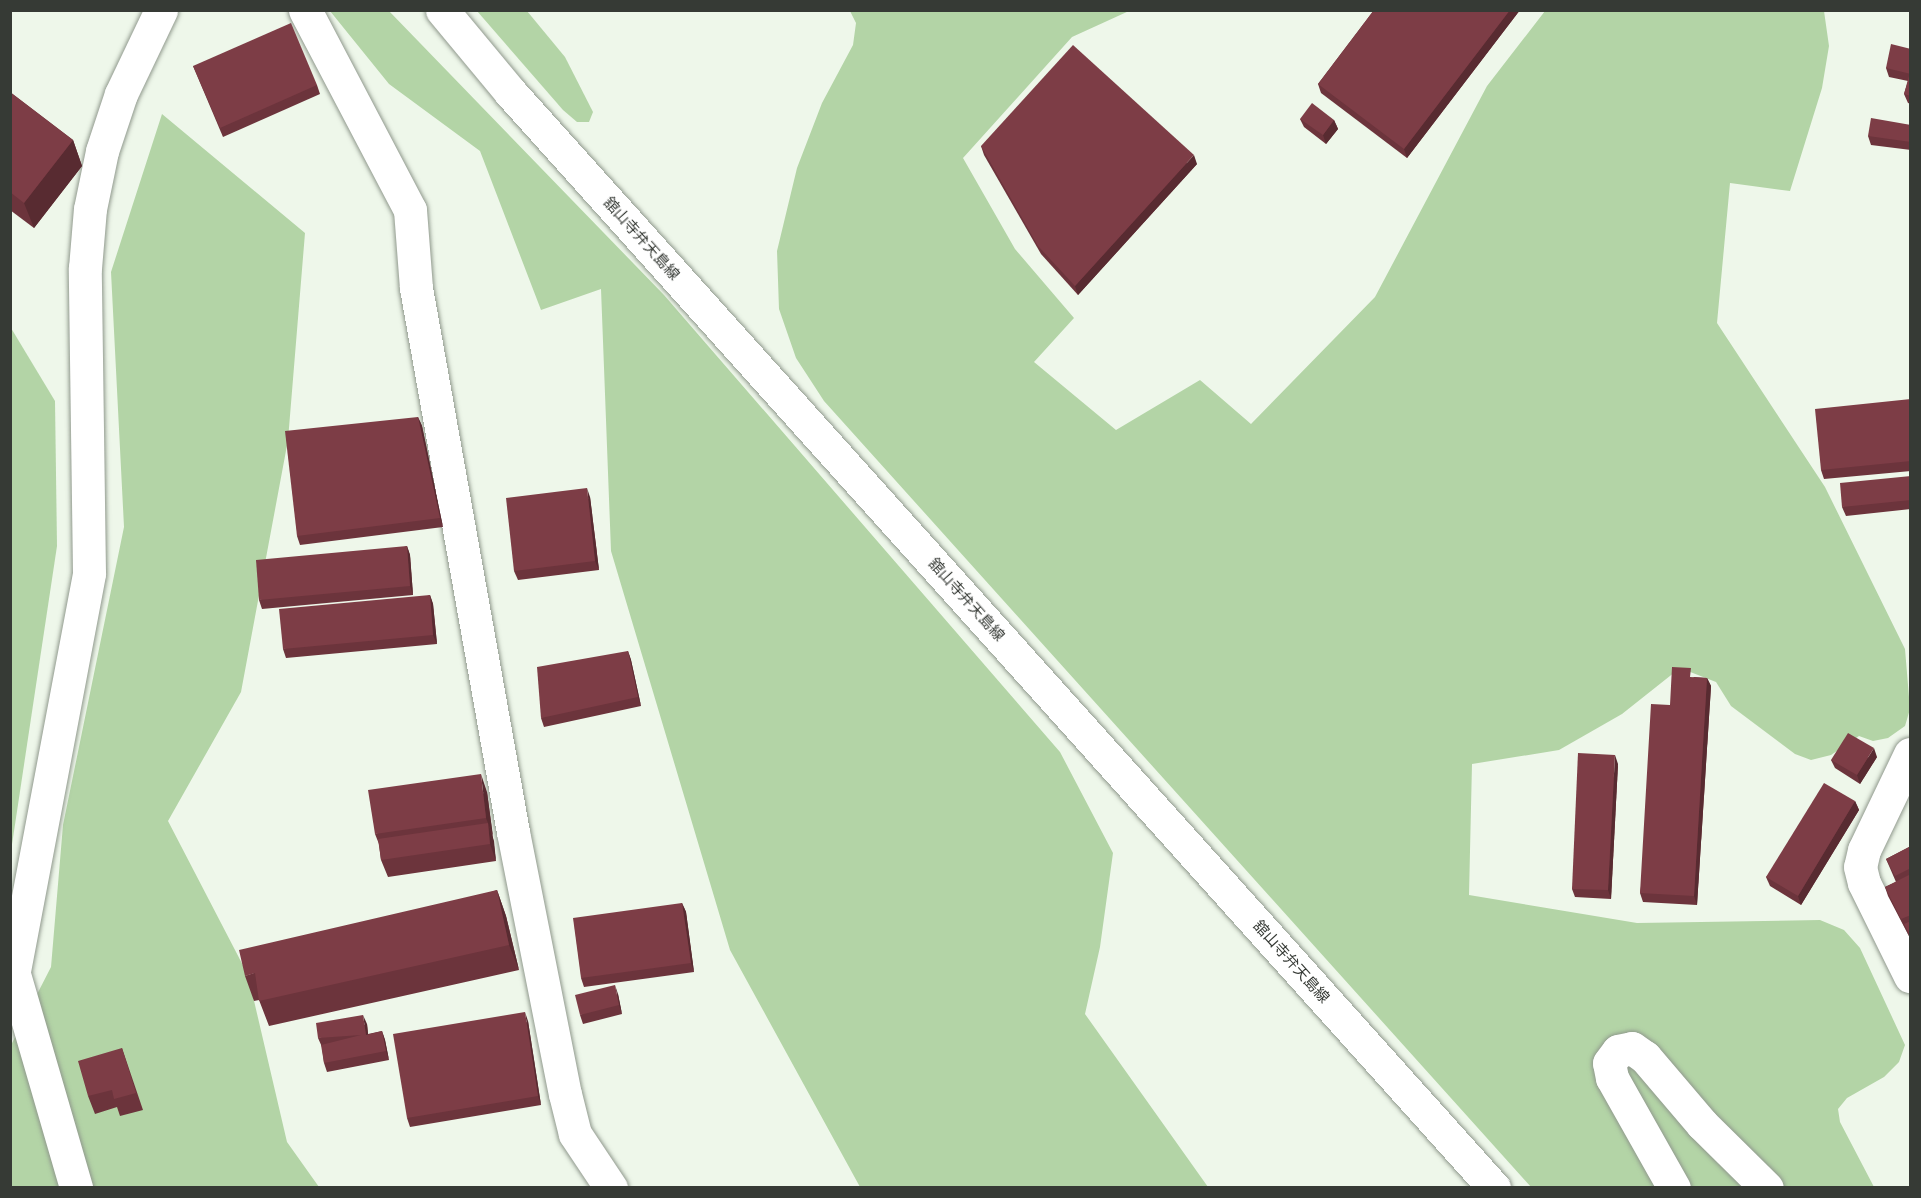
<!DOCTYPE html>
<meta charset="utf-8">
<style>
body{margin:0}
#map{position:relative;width:1921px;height:1198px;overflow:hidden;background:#eef7ea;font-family:"DM Sans","Noto Sans JP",sans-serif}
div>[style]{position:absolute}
.green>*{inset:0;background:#b3d4a6}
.roads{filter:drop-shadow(0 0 2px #90998d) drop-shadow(0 0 2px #90998d)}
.minor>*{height:33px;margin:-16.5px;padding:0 16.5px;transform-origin:16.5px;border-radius:16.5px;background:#fff}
.tertiary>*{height:33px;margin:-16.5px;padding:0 16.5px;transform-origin:16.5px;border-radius:16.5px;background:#fff}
.secondary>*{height:33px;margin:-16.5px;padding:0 16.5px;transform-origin:16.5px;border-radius:16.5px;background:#fff}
.wall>*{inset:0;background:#6c343c}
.shaded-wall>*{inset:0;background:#582b31}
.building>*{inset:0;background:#7d3d46}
span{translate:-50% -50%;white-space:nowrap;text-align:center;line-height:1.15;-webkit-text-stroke:6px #fff;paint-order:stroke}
.street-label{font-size:15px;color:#363a35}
.frame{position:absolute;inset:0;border:12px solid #363a35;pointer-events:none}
</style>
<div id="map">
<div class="green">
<i style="clip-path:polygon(330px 11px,389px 11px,664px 295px,1060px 752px,1113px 853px,1100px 947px,1085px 1014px,1208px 1187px,860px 1187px,730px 950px,611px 551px,601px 289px,541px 310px,480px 151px,389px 84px)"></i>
<i style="clip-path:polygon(477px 11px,527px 11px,565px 57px,593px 112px,589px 122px,577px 122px,563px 110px)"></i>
<i style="clip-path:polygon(850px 11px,1129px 11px,1072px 37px,963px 158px,1015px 249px,1074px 318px,1034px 362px,1116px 430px,1200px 380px,1251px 424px,1375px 297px,1487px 86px,1545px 11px,1824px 11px,1829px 46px,1822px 88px,1790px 191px,1730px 183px,1717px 323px,1825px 487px,1905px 649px,1910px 709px,1905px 726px,1888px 738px,1873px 741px,1859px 736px,1831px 755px,1811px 760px,1795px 754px,1731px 706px,1716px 682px,1680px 668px,1622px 714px,1559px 750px,1472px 764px,1469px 895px,1637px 923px,1820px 920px,1844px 930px,1860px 948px,1905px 1045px,1899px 1062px,1884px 1077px,1847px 1098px,1838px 1109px,1840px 1122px,1874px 1187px,1531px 1187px,824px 401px,796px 358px,779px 309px,777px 251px,797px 168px,822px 103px,853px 45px,856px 23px)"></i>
<i style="clip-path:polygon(162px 114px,305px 233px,288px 440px,241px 692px,168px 821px,248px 975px,287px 1142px,319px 1187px,11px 1187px,10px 1047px,51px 967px,63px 825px,124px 527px,111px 272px)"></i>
<i style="clip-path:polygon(11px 328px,55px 401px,57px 546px,11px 851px)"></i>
</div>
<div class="roads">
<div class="minor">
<i style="left:305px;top:10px;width:226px;rotate:62.3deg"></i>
<i style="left:410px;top:210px;width:78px;rotate:85.6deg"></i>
<i style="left:416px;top:288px;width:553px;rotate:79.89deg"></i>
<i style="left:513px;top:832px;width:267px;rotate:78.8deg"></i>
<i style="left:565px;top:1094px;width:41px;rotate:76deg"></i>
<i style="left:575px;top:1134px;width:65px;rotate:56.3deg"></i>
<i style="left:1910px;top:754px;width:106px;rotate:115.6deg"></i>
<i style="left:1864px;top:850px;width:17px;rotate:103deg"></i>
<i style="left:1860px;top:867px;width:16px;rotate:76deg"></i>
<i style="left:1864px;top:883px;width:104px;rotate:63.7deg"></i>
<i style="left:14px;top:974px;width:223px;rotate:73.8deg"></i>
<i style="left:1674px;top:1188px;width:126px;rotate:-119.4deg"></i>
<i style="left:1612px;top:1078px;width:15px;rotate:-101deg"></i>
<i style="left:1609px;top:1063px;width:15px;rotate:-53deg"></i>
<i style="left:1618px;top:1051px;width:14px;rotate:-12deg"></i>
<i style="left:1632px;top:1048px;width:16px;rotate:35deg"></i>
<i style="left:1645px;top:1057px;width:88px;rotate:49.6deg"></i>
<i style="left:1702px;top:1124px;width:91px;rotate:44.6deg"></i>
</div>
<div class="tertiary">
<i style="left:10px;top:992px;width:426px;rotate:-79.3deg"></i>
<i style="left:89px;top:573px;width:305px;rotate:-90.8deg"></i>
<i style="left:85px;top:268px;width:59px;rotate:-85.2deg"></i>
<i style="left:90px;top:209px;width:59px;rotate:-78.3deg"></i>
<i style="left:102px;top:151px;width:60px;rotate:-71.6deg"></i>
<i style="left:121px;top:94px;width:93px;rotate:-64.5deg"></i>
</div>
<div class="secondary">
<i style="left:442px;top:10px;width:107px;rotate:50.3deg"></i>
<i style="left:510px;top:92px;width:1473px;rotate:48.08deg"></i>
</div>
</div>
<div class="wall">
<i style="clip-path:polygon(1374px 10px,1520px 10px,1407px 158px,1321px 93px,1318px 84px)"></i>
<i style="clip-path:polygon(1911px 49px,1911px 104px,1908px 103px,1904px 94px,1908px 81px,1889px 77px,1886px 68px)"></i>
<i style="clip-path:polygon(193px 66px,317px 85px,320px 94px,223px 137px)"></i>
<i style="clip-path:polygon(10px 92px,73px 140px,82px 166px,34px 228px,10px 210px)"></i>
<i style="clip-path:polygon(1300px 119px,1334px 120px,1338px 129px,1326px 144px,1304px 127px)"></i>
<i style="clip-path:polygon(1911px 125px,1911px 150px,1871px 145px,1868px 136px)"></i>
<i style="clip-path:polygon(981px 146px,1197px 164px,1078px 295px,1041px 254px,984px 155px)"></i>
<i style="clip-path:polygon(1911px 399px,1911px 471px,1824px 479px,1821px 470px)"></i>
<i style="clip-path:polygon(418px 417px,422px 426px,443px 527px,300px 545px,297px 536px)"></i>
<i style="clip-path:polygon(1911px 476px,1911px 509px,1846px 516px,1842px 507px)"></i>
<i style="clip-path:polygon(590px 497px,599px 570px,518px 580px,514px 571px)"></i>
<i style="clip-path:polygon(407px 546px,410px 555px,413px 595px,262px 609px,259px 600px)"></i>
<i style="clip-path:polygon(430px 595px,433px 604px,437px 644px,286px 658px,283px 649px)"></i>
<i style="clip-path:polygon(628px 651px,631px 660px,641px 706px,544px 727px,541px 718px)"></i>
<i style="clip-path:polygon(1694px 677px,1707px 678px,1711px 686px,1697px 905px,1643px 902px,1640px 893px,1670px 705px)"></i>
<i style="clip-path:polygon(1877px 757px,1860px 784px,1835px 768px,1831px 760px)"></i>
<i style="clip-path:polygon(1618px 764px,1611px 899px,1575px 897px,1572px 889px)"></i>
<i style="clip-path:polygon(487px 792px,496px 861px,388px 877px,381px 860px,379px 844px,375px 834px)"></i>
<i style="clip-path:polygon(1855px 801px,1859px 810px,1801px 905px,1770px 886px,1766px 877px)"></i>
<i style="clip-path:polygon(1911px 846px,1911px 940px,1888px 896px,1885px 887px,1896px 882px,1886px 859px)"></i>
<i style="clip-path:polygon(497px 890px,506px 916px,519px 970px,269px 1026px,259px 1000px,254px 1001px,245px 976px)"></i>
<i style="clip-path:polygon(682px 903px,686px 912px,694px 972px,584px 987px,581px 978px)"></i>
<i style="clip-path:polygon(618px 994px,622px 1014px,583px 1024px,580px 1015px)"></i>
<i style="clip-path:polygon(528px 1021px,541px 1105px,410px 1127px,407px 1118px)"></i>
<i style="clip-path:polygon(367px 1024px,368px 1034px,382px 1031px,385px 1040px,389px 1060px,327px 1072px,324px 1063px,322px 1047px,318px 1038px)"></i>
<i style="clip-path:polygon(122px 1048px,143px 1110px,120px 1116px,117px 1107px,95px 1114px,88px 1096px)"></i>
</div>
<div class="shaded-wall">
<i style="clip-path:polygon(1510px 10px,1520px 10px,1407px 158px,1404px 149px)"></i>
<i style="clip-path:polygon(1334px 120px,1338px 129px,1326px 144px,1323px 135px)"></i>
<i style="clip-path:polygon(73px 140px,82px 166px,34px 228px,24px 203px)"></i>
<i style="clip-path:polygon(1194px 155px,1197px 164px,1078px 295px,1075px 286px)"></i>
<i style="clip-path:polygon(418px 417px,422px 426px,443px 527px,440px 518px)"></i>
<i style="clip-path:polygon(587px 488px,590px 497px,599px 570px,595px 561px)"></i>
<i style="clip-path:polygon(407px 546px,410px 555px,413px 595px,410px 586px)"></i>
<i style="clip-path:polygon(430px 595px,433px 604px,437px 644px,433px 635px)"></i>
<i style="clip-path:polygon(628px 651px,631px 660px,641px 706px,638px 697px)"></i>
<i style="clip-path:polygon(1707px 678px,1711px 686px,1697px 905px,1694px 896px)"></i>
<i style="clip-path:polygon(1874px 748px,1877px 757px,1860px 784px,1857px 775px)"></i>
<i style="clip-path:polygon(1615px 755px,1618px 764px,1611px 899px,1608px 890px)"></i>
<i style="clip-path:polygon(481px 774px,487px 792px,493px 836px,486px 818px)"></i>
<i style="clip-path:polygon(1855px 801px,1859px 810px,1801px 905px,1798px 896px)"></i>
<i style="clip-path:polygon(488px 823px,494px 841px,496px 861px,490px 844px)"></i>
<i style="clip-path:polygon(497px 890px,506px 916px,519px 970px,509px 945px)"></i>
<i style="clip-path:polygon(682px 903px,686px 912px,694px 972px,691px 963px)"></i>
<i style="clip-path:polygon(615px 985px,618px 994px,622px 1014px,619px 1005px)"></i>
<i style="clip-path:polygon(525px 1012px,528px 1021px,541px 1105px,538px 1096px)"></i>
<i style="clip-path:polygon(363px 1015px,367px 1024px,369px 1043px,366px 1035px)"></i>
<i style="clip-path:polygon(382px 1031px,385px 1040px,389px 1060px,386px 1051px)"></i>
</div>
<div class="building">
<i style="clip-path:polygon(1374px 10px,1510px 10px,1404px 149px,1318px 84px)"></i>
<i style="clip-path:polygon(291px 23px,317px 85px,220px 128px,193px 66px)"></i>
<i style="clip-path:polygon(1891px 44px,1911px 49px,1911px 74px,1886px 68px)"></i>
<i style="clip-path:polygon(1073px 45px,1194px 155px,1075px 286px,1038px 246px,981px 146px)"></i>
<i style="clip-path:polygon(1909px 76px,1911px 76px,1911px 96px,1904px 94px)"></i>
<i style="clip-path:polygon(10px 92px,73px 140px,24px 203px,10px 192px)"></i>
<i style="clip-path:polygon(1312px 103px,1334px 120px,1323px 135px,1300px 119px)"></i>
<i style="clip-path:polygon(1871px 118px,1911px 125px,1911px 142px,1868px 136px)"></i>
<i style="clip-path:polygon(1911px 399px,1911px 461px,1821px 470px,1815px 409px)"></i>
<i style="clip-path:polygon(418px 417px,440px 518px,297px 536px,285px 431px)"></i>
<i style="clip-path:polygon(1911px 476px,1911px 500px,1842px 507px,1840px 483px)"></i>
<i style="clip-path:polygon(587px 488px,595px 561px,514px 571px,506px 498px)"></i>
<i style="clip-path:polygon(407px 546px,410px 586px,259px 600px,256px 560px)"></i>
<i style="clip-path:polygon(430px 595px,433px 635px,283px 649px,279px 609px)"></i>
<i style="clip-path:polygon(628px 651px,638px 697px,541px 718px,537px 667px)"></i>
<i style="clip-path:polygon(1672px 667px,1691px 668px,1690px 677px,1707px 678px,1694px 896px,1640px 893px,1651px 704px,1670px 705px)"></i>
<i style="clip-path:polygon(1848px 733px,1874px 748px,1857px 775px,1831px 760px)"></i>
<i style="clip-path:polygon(1578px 753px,1615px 755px,1608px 890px,1572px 889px)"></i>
<i style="clip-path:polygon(481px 774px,486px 818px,375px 834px,368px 790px)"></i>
<i style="clip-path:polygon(1824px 783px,1855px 801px,1798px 896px,1766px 877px)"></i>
<i style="clip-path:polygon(488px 823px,490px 844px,381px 860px,378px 839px)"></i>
<i style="clip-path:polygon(1911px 846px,1911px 868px,1895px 876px,1886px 859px)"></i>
<i style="clip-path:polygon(1911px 874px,1911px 915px,1901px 919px,1885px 887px)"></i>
<i style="clip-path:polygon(497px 890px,509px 945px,259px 1001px,255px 973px,245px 976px,239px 950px)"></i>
<i style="clip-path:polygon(682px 903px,691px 963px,581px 978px,573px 918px)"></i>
<i style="clip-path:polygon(1911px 921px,1911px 937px,1904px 924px)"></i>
<i style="clip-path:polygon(615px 985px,619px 1005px,580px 1015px,575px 995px)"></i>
<i style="clip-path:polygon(525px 1012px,538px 1096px,407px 1118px,393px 1034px)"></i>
<i style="clip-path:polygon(363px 1015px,366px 1035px,382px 1031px,386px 1051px,324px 1063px,321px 1045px,361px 1035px,318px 1038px,316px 1023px)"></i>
<i style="clip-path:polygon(122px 1048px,136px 1093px,114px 1099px,112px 1090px,88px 1096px,78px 1061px)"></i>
</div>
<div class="street-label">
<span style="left:641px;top:239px;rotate:48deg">舘山寺弁天島線</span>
<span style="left:966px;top:600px;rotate:48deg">舘山寺弁天島線</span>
<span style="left:1291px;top:962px;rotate:48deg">舘山寺弁天島線</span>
</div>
<div class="frame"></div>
</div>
